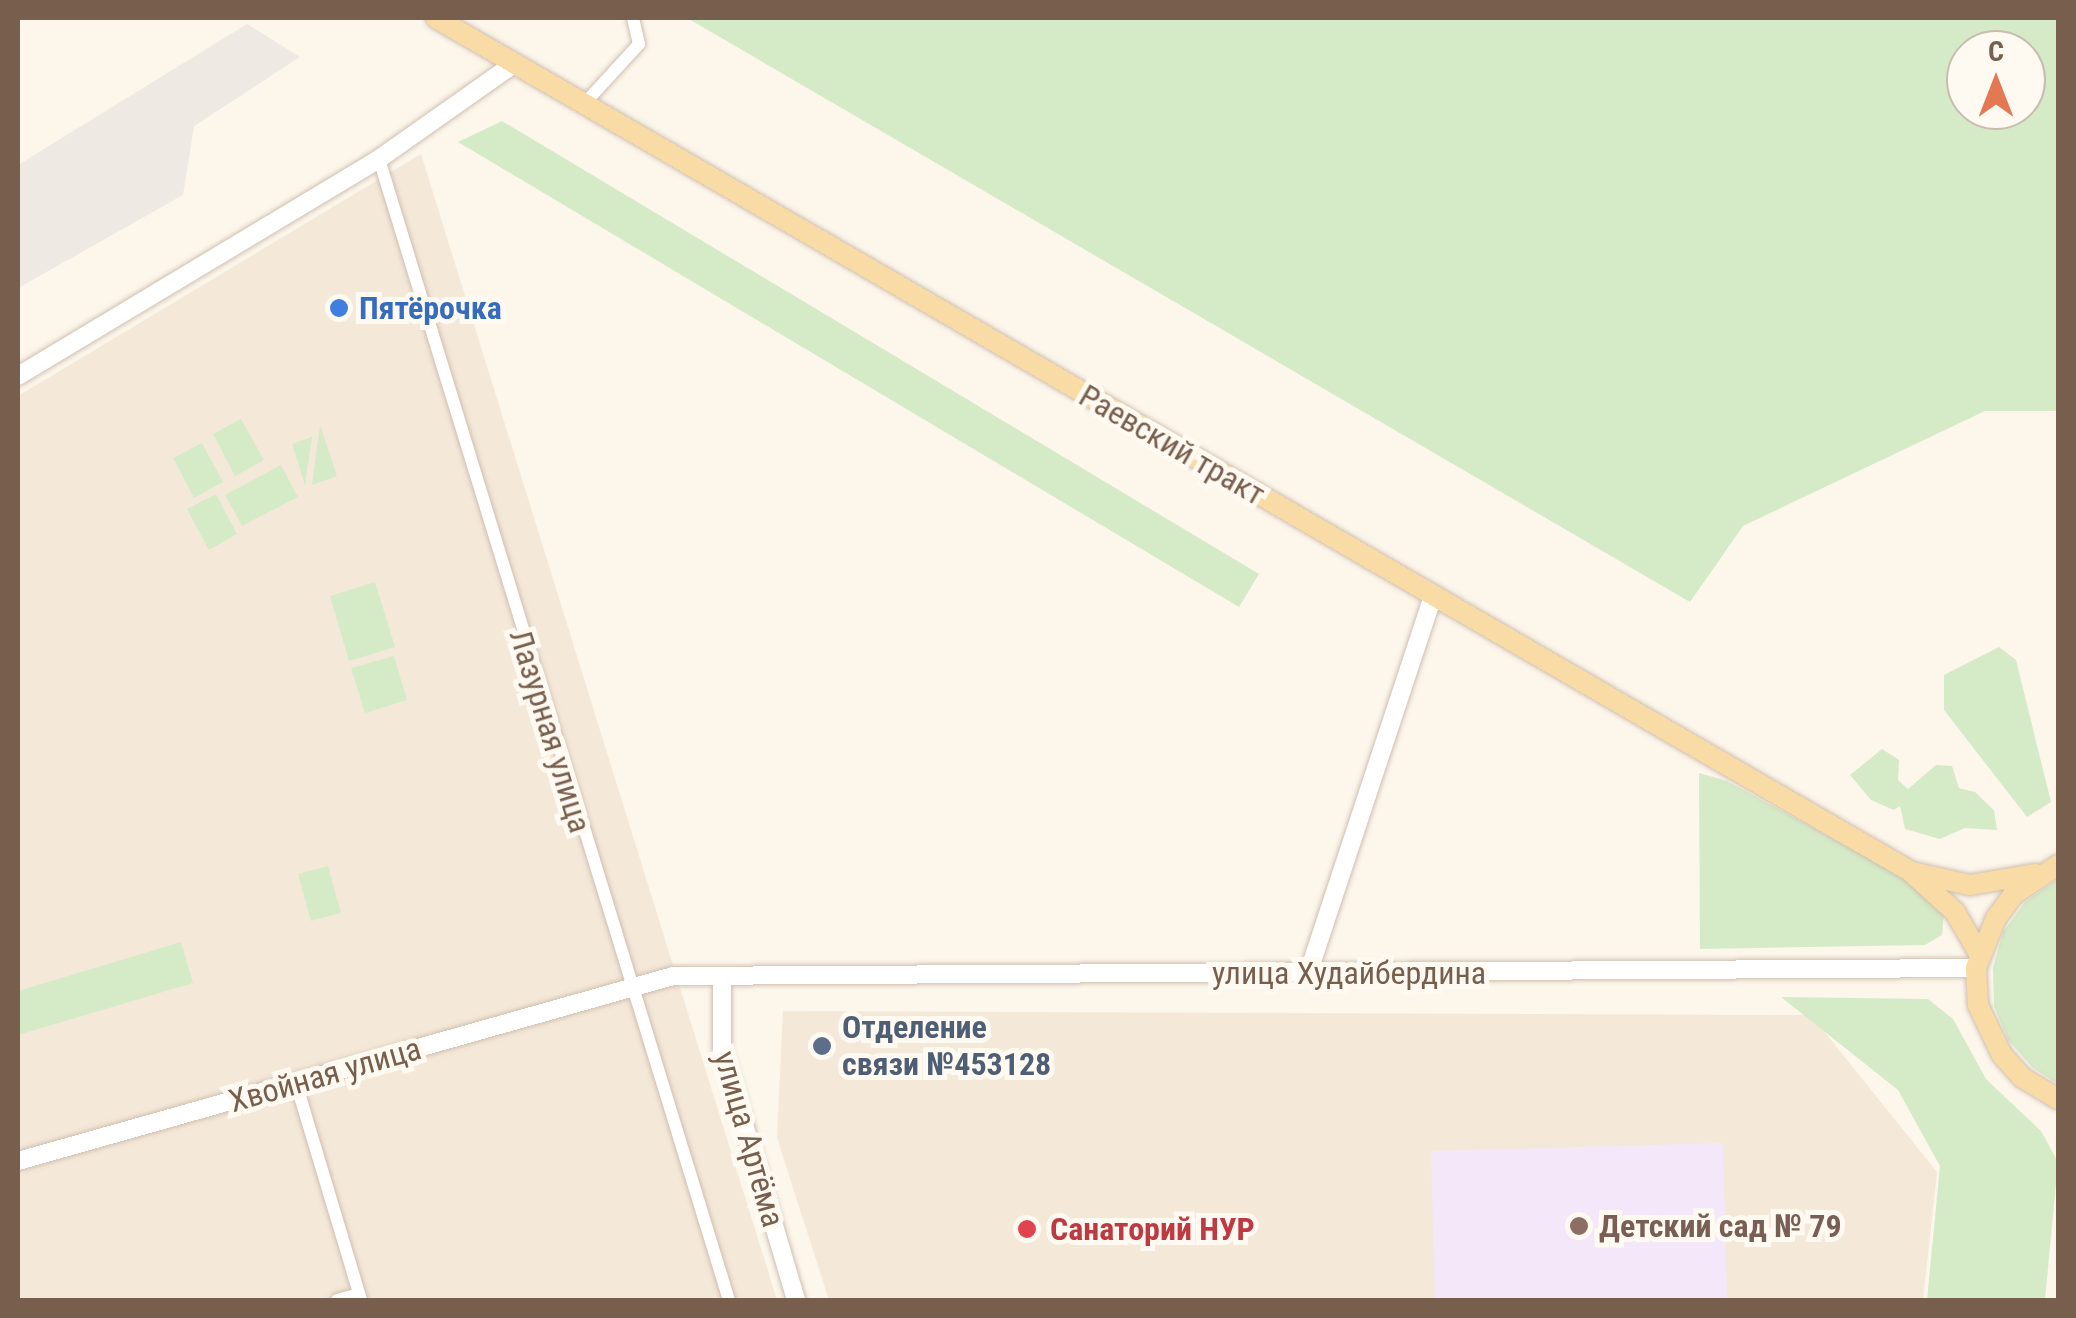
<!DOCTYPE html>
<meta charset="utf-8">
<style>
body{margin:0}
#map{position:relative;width:2076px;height:1318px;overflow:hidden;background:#fcf6eb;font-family:"Roboto Condensed",sans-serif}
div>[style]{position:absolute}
.residential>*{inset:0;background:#f4e8d9}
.industrial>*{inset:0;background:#eee9e3}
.education>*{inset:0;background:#f3e7f9}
.green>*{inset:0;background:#d5ebc8}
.roads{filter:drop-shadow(0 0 2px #cfbfaf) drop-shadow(0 0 2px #cfbfaf)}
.street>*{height:12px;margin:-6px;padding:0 6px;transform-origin:6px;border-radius:6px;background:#fff}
.secondary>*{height:18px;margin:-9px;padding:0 9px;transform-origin:9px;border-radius:9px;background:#fff}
.primary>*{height:20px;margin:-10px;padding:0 10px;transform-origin:10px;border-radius:10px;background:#f9dca5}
.dots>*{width:28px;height:28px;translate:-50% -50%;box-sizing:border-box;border:5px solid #fffaf1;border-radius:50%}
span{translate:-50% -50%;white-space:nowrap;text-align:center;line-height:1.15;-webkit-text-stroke:10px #fffaf1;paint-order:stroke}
.shop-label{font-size:32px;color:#366cbe;font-weight:700}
.left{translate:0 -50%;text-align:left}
.street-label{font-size:32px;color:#785e4d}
.service-label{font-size:32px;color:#4e5e75;font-weight:700}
.education-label{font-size:32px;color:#785e54;font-weight:700}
.health-label{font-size:32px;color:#be3a42;font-weight:700}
.frame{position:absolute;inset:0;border:20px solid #785e4d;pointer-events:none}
.north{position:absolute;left:1946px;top:30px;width:100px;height:100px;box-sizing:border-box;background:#fffaf1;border:2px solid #c9bcaf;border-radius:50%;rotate:0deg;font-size:28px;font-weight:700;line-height:40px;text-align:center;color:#785e4d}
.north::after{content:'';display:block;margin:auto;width:35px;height:45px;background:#e37853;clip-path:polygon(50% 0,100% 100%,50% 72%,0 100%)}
</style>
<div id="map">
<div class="residential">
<i style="clip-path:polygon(421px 154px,777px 1300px,18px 1300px,18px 396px)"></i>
<i style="clip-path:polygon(783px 1011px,1811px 1015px,1937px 1172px,1923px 1300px,829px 1300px,777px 1138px)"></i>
</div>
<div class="industrial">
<i style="clip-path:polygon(247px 24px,300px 57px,194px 126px,183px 195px,18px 288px,18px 165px)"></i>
</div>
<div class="education">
<i style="clip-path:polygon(1723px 1143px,1727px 1300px,1435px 1300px,1431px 1151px)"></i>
</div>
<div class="green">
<i style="clip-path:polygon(evenodd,687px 18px,2058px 18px,2058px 411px,1985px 411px,1743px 526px,1690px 602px,687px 18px,1966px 50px,2026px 50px,2026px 110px,1966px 110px,1966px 50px)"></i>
<i style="clip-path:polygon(502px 121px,1259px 574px,1239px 607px,458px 142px)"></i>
<i style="clip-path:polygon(241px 419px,264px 460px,235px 476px,213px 434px)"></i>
<i style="clip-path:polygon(320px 425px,337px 476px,312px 485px)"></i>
<i style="clip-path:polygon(312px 437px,305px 485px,292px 444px)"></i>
<i style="clip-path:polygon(202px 443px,223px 482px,194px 498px,173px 458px)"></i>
<i style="clip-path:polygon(281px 465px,298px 497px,242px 526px,225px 495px)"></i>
<i style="clip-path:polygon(216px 494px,237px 534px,209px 550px,187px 509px)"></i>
<i style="clip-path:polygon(375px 582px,395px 647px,349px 661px,330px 596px)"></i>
<i style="clip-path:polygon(1999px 647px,2016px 660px,2051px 802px,2027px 817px,1944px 710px,1944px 675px)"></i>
<i style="clip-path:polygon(394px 656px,407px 700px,365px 713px,351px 668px)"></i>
<i style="clip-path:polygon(1882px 749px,1899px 760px,1898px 780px,1908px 789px,1936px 765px,1952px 766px,1959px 788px,1975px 792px,1994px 810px,1997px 830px,1965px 828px,1940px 839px,1905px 829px,1900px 806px,1894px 810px,1871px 800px,1850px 775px)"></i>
<i style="clip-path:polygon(1699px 773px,1727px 781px,1907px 879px,1944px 912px,1942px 935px,1925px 945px,1700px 949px)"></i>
<i style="clip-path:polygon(328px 866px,341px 913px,311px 921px,298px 874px)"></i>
<i style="clip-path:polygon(2058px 879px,2058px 1084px,2033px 1068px,2008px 1040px,1994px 1006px,1993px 968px,2003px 932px,2025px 902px)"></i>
<i style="clip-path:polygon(181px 942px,193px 983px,18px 1035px,18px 991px)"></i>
<i style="clip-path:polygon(1781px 997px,1928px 999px,1953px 1019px,1986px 1079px,2041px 1131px,2058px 1162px,2045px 1300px,1927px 1300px,1940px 1166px,1898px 1090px)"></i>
</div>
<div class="roads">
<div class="street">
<i style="left:585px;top:103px;width:80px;rotate:-47.5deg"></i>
<i style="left:639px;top:44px;width:27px;rotate:-103deg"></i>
<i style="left:379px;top:159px;width:1193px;rotate:72.95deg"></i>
<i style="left:296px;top:1083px;width:227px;rotate:73.3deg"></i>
<i style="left:337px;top:1300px;width:23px;rotate:-15deg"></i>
</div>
<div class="secondary">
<i style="left:18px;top:376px;width:421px;rotate:-31deg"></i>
<i style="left:379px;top:159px;width:166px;rotate:-35.2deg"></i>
<i style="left:1308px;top:974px;width:397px;rotate:-71.7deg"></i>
<i style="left:722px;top:976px;width:74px;rotate:90deg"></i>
<i style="left:722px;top:1050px;width:261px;rotate:73.5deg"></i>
<i style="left:18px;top:1161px;width:681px;rotate:-15.77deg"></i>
<i style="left:673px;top:976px;width:1303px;rotate:-0.35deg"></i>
</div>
<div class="primary">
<i style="left:436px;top:18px;width:1703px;rotate:30.06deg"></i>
<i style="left:1910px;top:871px;width:61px;rotate:42.3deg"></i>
<i style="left:1955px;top:912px;width:50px;rotate:59.8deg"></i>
<i style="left:2058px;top:865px;width:54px;rotate:146.3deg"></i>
<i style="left:2013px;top:895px;width:29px;rotate:126deg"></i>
<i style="left:1996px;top:918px;width:54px;rotate:111.8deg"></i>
<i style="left:1976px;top:968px;width:37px;rotate:87deg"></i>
<i style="left:1978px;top:1005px;width:55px;rotate:64.4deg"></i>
<i style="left:2002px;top:1055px;width:31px;rotate:48deg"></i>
<i style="left:2023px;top:1078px;width:41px;rotate:31deg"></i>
<i style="left:1916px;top:873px;width:55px;rotate:12.5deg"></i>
<i style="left:1970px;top:885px;width:66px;rotate:-9.6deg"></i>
</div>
</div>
<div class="dots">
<i style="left:339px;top:308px;background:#3f7fe0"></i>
<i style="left:822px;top:1046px;background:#5c6f8a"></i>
<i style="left:1579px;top:1226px;background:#8d6e63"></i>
<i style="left:1027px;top:1229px;background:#e0444e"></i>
</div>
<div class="shop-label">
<span class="left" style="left:359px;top:308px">Пятёрочка</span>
</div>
<div class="street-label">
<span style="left:1172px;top:445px;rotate:30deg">Раевский тракт</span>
<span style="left:550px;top:731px;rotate:73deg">Лазурная улица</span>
<span style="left:1349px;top:973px">улица Худайбердина</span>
<span style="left:325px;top:1075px;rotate:-16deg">Хвойная улица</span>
<span style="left:749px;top:1139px;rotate:74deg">улица Артёма</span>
</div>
<div class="service-label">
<span class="left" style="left:842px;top:1046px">Отделение<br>связи №453128</span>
</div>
<div class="education-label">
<span class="left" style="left:1599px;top:1226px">Детский сад № 79</span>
</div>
<div class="health-label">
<span class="left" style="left:1050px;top:1229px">Санаторий НУР</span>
</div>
<div class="frame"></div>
<div class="north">С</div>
</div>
